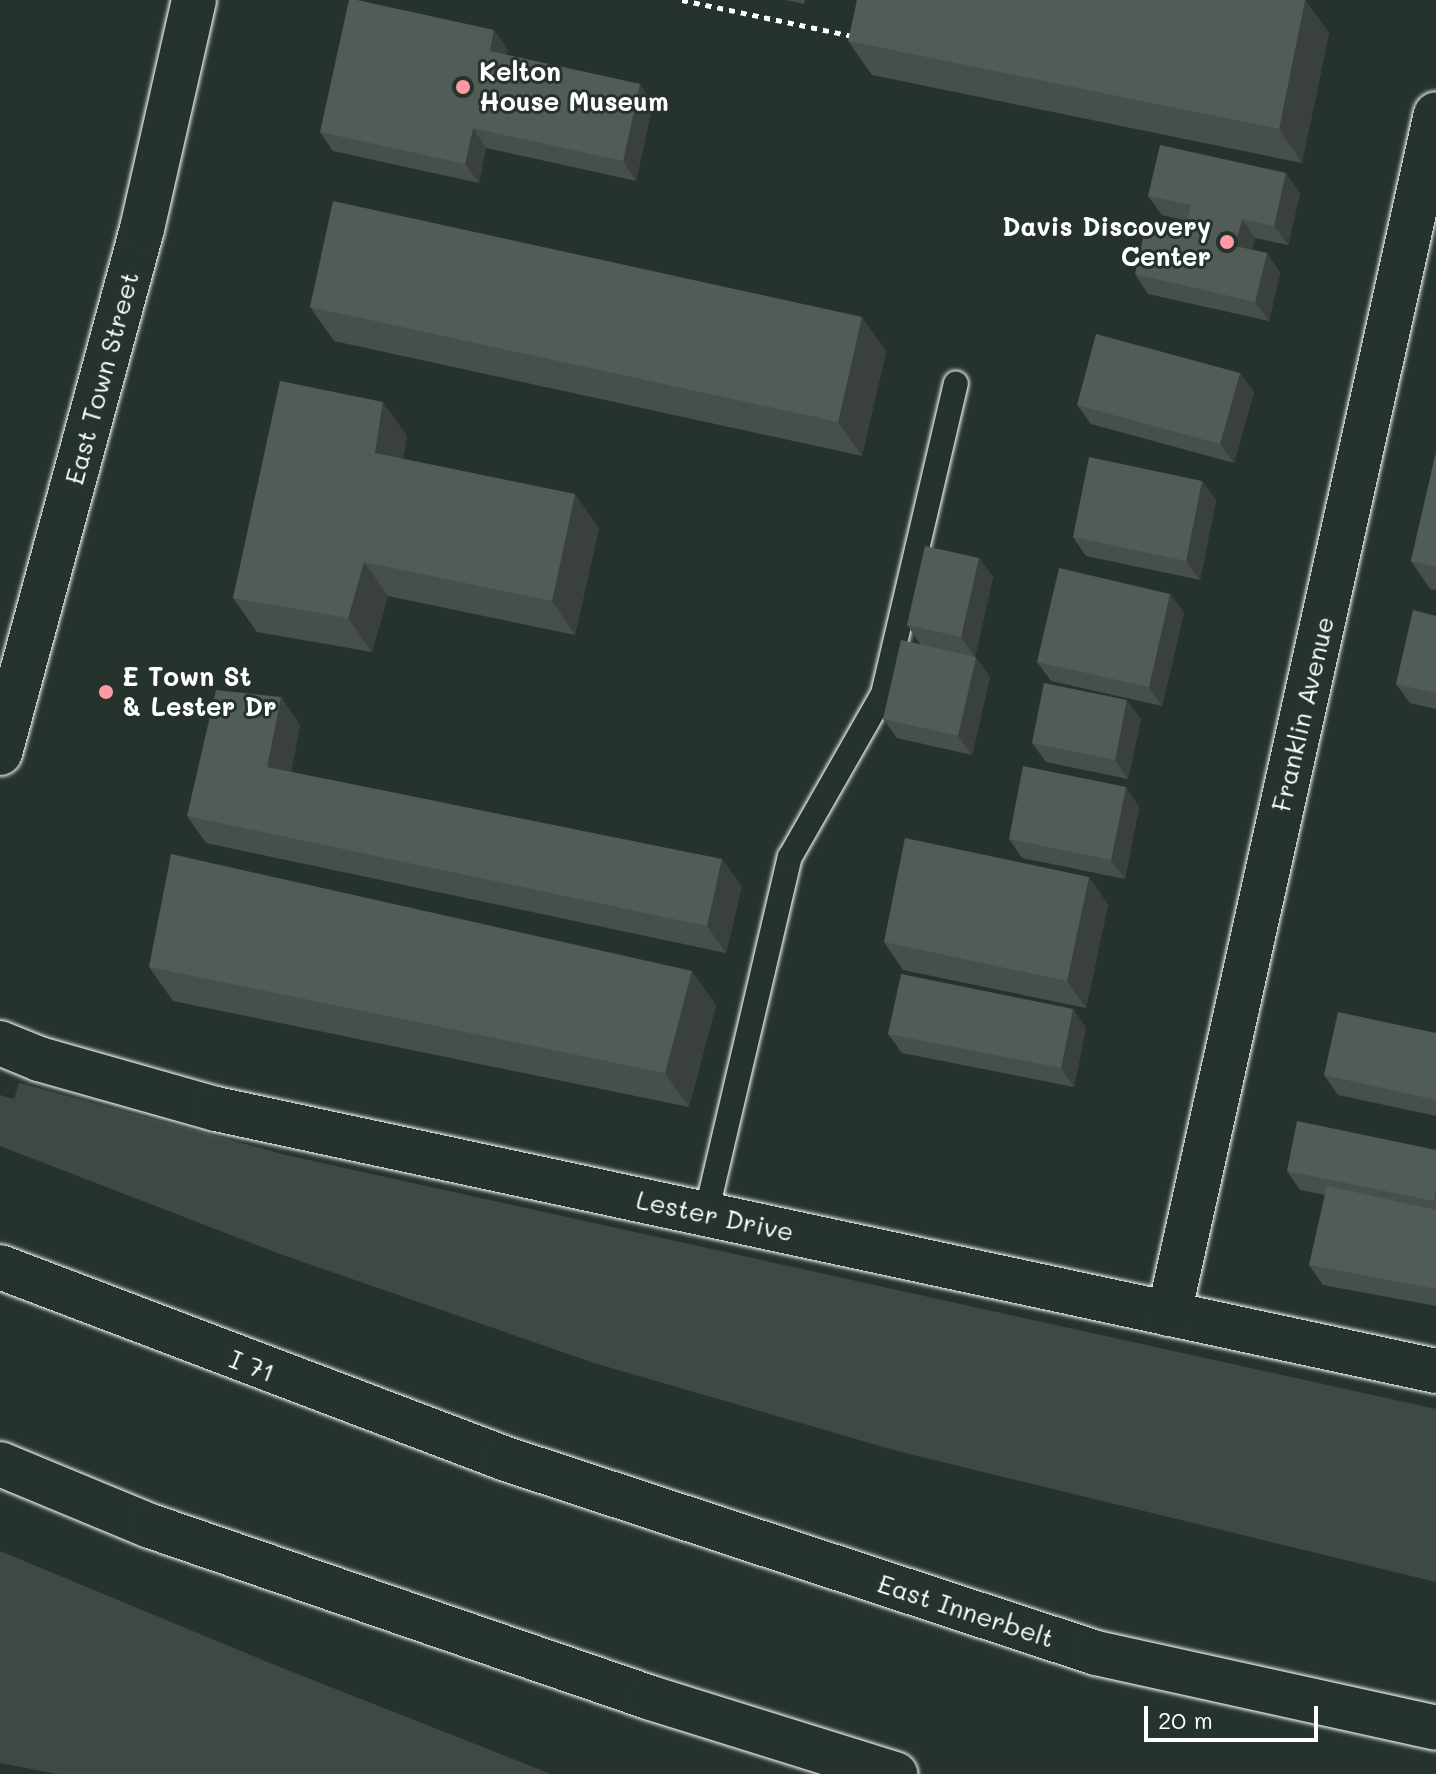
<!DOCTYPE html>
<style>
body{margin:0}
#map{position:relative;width:1436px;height:1774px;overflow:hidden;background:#26332d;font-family:Mali,sans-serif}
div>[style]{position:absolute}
.green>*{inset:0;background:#3e4944}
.path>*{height:5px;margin-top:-2.5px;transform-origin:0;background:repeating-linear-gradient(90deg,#fff 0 6px,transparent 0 12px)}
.roads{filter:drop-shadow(0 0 2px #fff) drop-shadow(0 0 2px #fff)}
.service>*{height:24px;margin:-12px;padding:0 12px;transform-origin:12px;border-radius:12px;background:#26332d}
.minor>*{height:44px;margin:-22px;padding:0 22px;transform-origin:22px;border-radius:22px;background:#26332d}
.tertiary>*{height:44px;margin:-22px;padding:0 22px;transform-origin:22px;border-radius:22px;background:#26332d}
.motorway>*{height:44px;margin:-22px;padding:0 22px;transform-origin:22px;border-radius:22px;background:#26332d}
.wall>*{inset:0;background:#464f4b}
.shaded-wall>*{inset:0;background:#39403d}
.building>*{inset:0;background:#515c57}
.dots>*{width:22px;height:22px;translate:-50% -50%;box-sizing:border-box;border:4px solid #26332d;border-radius:50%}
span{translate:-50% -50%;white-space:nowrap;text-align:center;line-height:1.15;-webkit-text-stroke:6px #26332d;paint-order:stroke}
.poi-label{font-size:26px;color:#fff;font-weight:700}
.left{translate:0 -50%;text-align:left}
.right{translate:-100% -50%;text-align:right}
.street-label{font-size:26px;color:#fff}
.scale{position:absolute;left:1144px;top:1706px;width:174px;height:36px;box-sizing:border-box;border:4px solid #fff;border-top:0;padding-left:10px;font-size:24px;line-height:28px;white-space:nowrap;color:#fff;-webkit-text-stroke:6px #26332d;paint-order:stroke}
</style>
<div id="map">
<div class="green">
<i style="clip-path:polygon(19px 1083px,286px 1155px,1436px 1409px,1436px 1582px,897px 1451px,594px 1363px,280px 1254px,0 1146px,0 1095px,14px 1099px)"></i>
<i style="clip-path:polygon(0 1551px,272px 1664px,551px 1774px,57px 1774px,0 1763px)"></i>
</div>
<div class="path">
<i style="left:682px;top:0;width:175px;rotate:11.9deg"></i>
</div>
<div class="roads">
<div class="service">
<i style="left:706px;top:1214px;width:367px;rotate:-76.8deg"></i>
<i style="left:790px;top:857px;width:188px;rotate:-60.3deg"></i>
<i style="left:883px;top:694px;width:319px;rotate:-76.8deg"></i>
</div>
<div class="minor">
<i style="left:0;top:1043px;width:42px;rotate:22.3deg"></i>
<i style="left:39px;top:1059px;width:184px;rotate:15.8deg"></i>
<i style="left:216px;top:1109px;width:1248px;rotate:12.12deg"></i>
<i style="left:1169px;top:1314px;width:1229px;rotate:-77.46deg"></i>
</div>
<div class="tertiary">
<i style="left:0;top:753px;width:543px;rotate:-74.84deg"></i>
<i style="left:142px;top:229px;width:235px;rotate:-77.2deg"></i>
</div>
<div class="motorway">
<i style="left:0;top:1267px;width:541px;rotate:20.78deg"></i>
<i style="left:506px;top:1459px;width:621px;rotate:18.2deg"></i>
<i style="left:1096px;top:1653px;width:348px;rotate:12.4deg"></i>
<i style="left:0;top:1464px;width:162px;rotate:22.5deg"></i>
<i style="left:150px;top:1526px;width:530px;rotate:18.95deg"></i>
<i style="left:651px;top:1698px;width:256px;rotate:17.3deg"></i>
</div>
</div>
<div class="wall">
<i style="clip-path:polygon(785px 0,805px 0,804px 4px)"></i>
<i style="clip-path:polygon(1305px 0,1329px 33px,1302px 163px,872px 75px,848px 41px)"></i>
<i style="clip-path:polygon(508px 49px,506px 55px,640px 84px,653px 104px,636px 181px,486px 148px,479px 183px,333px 151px,320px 132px)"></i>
<i style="clip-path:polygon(1300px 193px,1288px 245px,1255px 238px,1252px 250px,1267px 253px,1280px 273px,1269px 321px,1148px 294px,1135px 274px,1184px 234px,1187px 221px,1162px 215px,1148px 196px)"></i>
<i style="clip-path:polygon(310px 307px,886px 351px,862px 456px,334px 341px)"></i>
<i style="clip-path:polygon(1240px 373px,1254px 392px,1234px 463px,1091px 424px,1077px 405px)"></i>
<i style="clip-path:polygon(407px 436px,403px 459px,599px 528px,575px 635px,388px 596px,372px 652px,257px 632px,233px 598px)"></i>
<i style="clip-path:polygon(1436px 452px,1436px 590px,1430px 589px,1411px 561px)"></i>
<i style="clip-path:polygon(1202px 481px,1216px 500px,1200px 580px,1086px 556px,1073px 537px)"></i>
<i style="clip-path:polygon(979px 558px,993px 577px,975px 657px,990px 677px,972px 755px,897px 738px,883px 719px,920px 644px,907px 625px)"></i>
<i style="clip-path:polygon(1170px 594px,1184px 613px,1162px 706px,1051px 681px,1037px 662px)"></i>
<i style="clip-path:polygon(1436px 616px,1436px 709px,1410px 703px,1396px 684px)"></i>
<i style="clip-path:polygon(281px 697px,300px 725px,291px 772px,742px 886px,726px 953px,206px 843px,187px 816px)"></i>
<i style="clip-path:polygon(1141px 719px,1128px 779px,1046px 762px,1032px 743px)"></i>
<i style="clip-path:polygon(1126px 787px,1139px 807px,1125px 879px,1022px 858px,1009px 839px)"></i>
<i style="clip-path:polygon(1089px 877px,1108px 905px,1086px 1008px,903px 970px,884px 942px)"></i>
<i style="clip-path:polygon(149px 967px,716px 1005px,689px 1107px,173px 1001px)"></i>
<i style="clip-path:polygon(1073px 1009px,1086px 1028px,1074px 1087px,902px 1053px,888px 1034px)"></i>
<i style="clip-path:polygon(1436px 1033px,1436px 1116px,1338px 1095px,1324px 1075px)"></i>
<i style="clip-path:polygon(1436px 1150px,1436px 1306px,1323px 1285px,1309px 1265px,1325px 1195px,1300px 1190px,1287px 1171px)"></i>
</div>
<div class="shaded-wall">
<i style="clip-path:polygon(1305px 0,1329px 33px,1302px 163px,1279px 129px)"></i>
<i style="clip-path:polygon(494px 30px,508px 49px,503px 71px,490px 51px)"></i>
<i style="clip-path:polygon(640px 84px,653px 104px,636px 181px,623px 161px)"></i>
<i style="clip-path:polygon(473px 128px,486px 148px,479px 183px,465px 164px)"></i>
<i style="clip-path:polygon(1286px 173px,1300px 193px,1288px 245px,1274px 226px)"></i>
<i style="clip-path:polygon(1242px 219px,1255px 238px,1249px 265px,1235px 246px)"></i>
<i style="clip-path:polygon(1267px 253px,1280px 273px,1269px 321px,1255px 302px)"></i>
<i style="clip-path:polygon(862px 317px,886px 351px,862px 456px,838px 422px)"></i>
<i style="clip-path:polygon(1240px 373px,1254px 392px,1234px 463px,1220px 444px)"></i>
<i style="clip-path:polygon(383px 402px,407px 436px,398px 487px,375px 453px)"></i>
<i style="clip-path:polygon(1202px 481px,1216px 500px,1200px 580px,1186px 561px)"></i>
<i style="clip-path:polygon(575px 494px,599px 528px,575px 635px,552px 601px)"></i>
<i style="clip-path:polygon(979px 558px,993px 577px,975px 657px,961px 637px)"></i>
<i style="clip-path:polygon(364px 562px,388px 596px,372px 652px,348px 618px)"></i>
<i style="clip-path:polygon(1170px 594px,1184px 613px,1162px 706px,1149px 687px)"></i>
<i style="clip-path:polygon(976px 657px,990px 677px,972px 755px,958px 736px)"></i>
<i style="clip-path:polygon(281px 697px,300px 725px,287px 795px,267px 767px)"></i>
<i style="clip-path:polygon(1127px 700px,1141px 719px,1128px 779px,1115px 760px)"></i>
<i style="clip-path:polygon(1126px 787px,1139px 807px,1125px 879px,1111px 860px)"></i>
<i style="clip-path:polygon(722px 859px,742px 886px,726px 953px,707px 926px)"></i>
<i style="clip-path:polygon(1089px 877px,1108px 905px,1086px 1008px,1067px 981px)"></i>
<i style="clip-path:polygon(692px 971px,716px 1005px,689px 1107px,665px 1073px)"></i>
<i style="clip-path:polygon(1073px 1009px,1086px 1028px,1074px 1087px,1061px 1068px)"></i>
</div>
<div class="building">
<i style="clip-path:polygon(349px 0,357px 0,494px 30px,490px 51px,640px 84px,623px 161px,473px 128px,465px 164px,320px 132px)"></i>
<i style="clip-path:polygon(857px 0,1305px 0,1279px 129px,848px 41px)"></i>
<i style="clip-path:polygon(1160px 145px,1286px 173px,1274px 226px,1242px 219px,1235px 246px,1267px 253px,1255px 302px,1135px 274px,1146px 225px,1184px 234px,1191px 205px,1148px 196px)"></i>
<i style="clip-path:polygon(333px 201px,862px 317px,838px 422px,310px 307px)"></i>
<i style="clip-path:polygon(1096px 334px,1240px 373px,1220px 444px,1077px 405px)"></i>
<i style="clip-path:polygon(280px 381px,383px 402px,375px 453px,575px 494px,552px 601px,364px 562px,348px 618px,233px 598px)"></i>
<i style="clip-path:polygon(1436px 452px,1436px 567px,1411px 561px)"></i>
<i style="clip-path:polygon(1089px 457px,1202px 481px,1186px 561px,1073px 537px)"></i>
<i style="clip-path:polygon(925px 546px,979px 558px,961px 637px,907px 625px)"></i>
<i style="clip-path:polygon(1059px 568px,1170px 594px,1149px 687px,1037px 662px)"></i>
<i style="clip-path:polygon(1413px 610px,1436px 616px,1436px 693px,1396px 684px)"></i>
<i style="clip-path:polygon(901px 640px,976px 657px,958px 736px,883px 719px)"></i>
<i style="clip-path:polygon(1044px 683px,1127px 700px,1115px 760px,1032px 743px)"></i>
<i style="clip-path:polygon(216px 690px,281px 697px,267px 767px,722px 859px,707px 926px,187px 816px)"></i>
<i style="clip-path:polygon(1023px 766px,1126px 787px,1111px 860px,1009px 839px)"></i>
<i style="clip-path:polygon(905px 838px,1089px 877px,1067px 981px,884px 942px)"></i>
<i style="clip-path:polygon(171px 854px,692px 971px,665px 1073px,149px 967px)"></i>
<i style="clip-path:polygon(901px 974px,1073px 1009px,1061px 1068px,888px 1034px)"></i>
<i style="clip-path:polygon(1338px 1012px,1436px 1033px,1436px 1100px,1324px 1075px)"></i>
<i style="clip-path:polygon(1297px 1121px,1436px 1150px,1436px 1188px,1434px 1201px,1287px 1171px)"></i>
<i style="clip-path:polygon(1327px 1186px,1436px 1210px,1436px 1289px,1309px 1265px)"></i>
</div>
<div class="dots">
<i style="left:463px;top:87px;background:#ff9aa2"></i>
<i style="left:1227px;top:242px;background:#ff9aa2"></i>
<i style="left:106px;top:692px;background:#ff9aa2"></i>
</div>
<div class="poi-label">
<span class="left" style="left:479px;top:87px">Kelton<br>House Museum</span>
<span class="right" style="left:1211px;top:242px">Davis Discovery<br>Center</span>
<span class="left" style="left:122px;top:692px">E Town St<br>&amp; Lester Dr</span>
</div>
<div class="street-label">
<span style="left:102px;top:378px;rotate:-75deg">East Town Street</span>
<span style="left:1303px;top:714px;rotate:-77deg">Franklin Avenue</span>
<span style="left:715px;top:1216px;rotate:12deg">Lester Drive</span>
<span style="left:252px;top:1366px;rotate:21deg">I 71</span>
<span style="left:966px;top:1611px;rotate:18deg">East Innerbelt</span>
</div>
<div class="scale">20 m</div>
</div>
